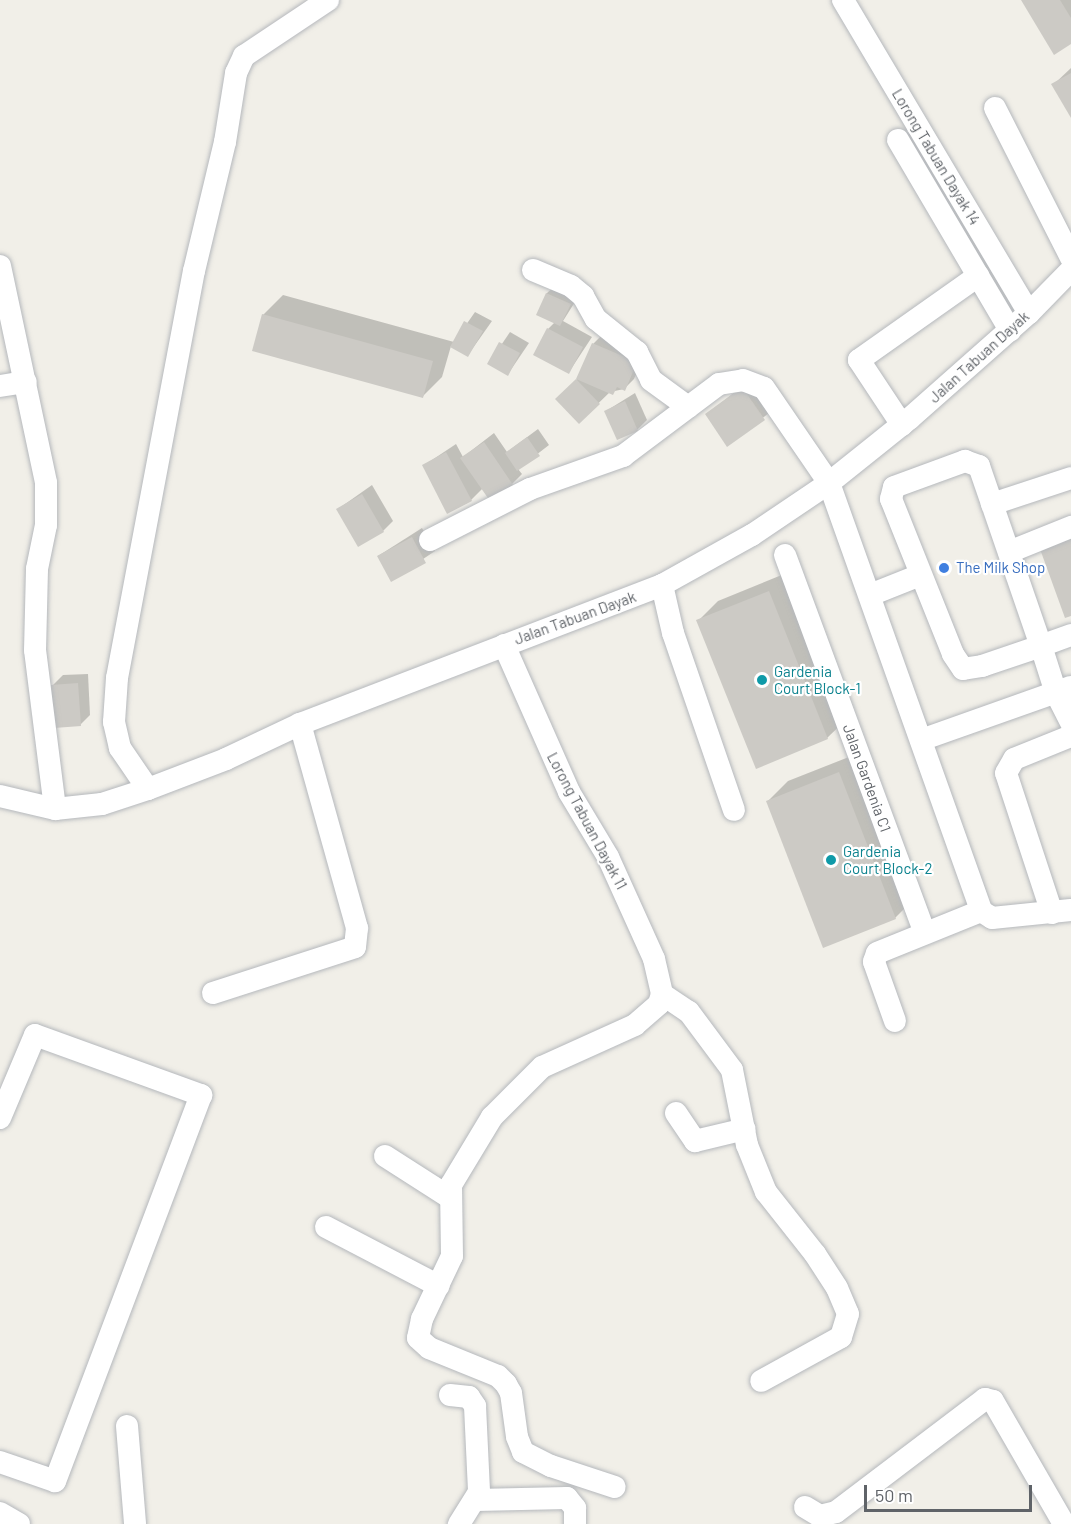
<!DOCTYPE html>
<style>
body{margin:0}
#map{position:relative;width:1071px;height:1524px;overflow:hidden;background:#f1efe8;font-family:Barlow,sans-serif}
div>[style]{position:absolute}
.shadow>*{inset:0;background:#0003}
.building>*{inset:0;background:#cccac5}
.roads{filter:drop-shadow(0 0 2px #b5b8bc) drop-shadow(0 0 2px #b5b8bc)}
.minor>*{height:22px;margin:-11px;padding:0 11px;transform-origin:11px;border-radius:11px;background:#fff}
.dots>*{width:16px;height:16px;translate:-50% -50%;box-sizing:border-box;border:3px solid #fff;border-radius:50%}
span{translate:-50% -50%;white-space:nowrap;text-align:center;line-height:1.15;-webkit-text-stroke:4.5px #fff;paint-order:stroke}
.street-label{font-size:15px;color:#5f6368}
.shop-label{font-size:15px;color:#366cbe}
.left{translate:0 -50%;text-align:left}
.culture-label{font-size:15px;color:#0d838f}
.scale{position:absolute;left:864px;top:1485px;width:168px;height:27px;box-sizing:border-box;border:3px solid #5f6368;border-top:0;padding-left:8px;font-size:18px;line-height:21px;white-space:nowrap;color:#5f6368;-webkit-text-stroke:4px #fff;paint-order:stroke}
</style>
<div id="map">
<div class="shadow">
<i style="clip-path:polygon(1023px 0,1071px 0,1071px 43px)"></i>
<i style="clip-path:polygon(1071px 68px,1071px 115px,1053px 85px)"></i>
<i style="clip-path:polygon(557px 284px,580px 294px,563px 321px,592px 337px,569px 372px,548px 329px,555px 322px,538px 314px,547px 293px)"></i>
<i style="clip-path:polygon(283px 295px,454px 342px,475px 312px,492px 321px,468px 355px,451px 346px,442px 377px,422px 397px,263px 315px)"></i>
<i style="clip-path:polygon(510px 332px,529px 343px,508px 374px,489px 363px)"></i>
<i style="clip-path:polygon(603px 334px,646px 352px,634px 379px,624px 389px,610px 392px,579px 422px,557px 399px,577px 379px,593px 344px)"></i>
<i style="clip-path:polygon(753px 378px,774px 409px,728px 445px,707px 414px)"></i>
<i style="clip-path:polygon(635px 393px,647px 420px,637px 430px,606px 411px)"></i>
<i style="clip-path:polygon(538px 429px,549px 445px,518px 469px,522px 474px,512px 484px,483px 488px,471px 500px,423px 466px,456px 444px,463px 457px,494px 433px,507px 452px)"></i>
<i style="clip-path:polygon(372px 485px,393px 521px,383px 531px,338px 509px)"></i>
<i style="clip-path:polygon(422px 528px,435px 551px,392px 580px,378px 556px)"></i>
<i style="clip-path:polygon(789px 572px,848px 718px,827px 738px,757px 767px,698px 621px,718px 601px)"></i>
<i style="clip-path:polygon(88px 674px,90px 715px,80px 725px,53px 685px,63px 675px)"></i>
<i style="clip-path:polygon(859px 753px,915px 898px,895px 918px,768px 801px,788px 781px)"></i>
</div>
<div class="building">
<i style="clip-path:polygon(1021px 0,1060px 0,1071px 18px,1071px 44px,1054px 55px)"></i>
<i style="clip-path:polygon(1071px 73px,1071px 118px,1051px 84px)"></i>
<i style="clip-path:polygon(546px 293px,571px 304px,560px 326px,536px 315px)"></i>
<i style="clip-path:polygon(262px 314px,433px 361px,423px 398px,252px 351px)"></i>
<i style="clip-path:polygon(464px 321px,483px 331px,468px 357px,450px 347px)"></i>
<i style="clip-path:polygon(547px 328px,583px 347px,569px 374px,533px 355px)"></i>
<i style="clip-path:polygon(499px 342px,520px 353px,508px 376px,487px 364px)"></i>
<i style="clip-path:polygon(592px 343px,637px 362px,625px 391px,617px 387px,613px 395px,576px 379px)"></i>
<i style="clip-path:polygon(576px 379px,600px 404px,579px 424px,555px 399px)"></i>
<i style="clip-path:polygon(742px 387px,765px 420px,727px 447px,705px 414px)"></i>
<i style="clip-path:polygon(625px 401px,638px 431px,617px 440px,604px 411px)"></i>
<i style="clip-path:polygon(527px 437px,540px 456px,517px 471px,505px 453px)"></i>
<i style="clip-path:polygon(484px 442px,513px 485px,490px 501px,460px 458px)"></i>
<i style="clip-path:polygon(446px 452px,472px 501px,447px 514px,422px 465px)"></i>
<i style="clip-path:polygon(362px 494px,384px 532px,358px 547px,336px 509px)"></i>
<i style="clip-path:polygon(412px 537px,426px 563px,391px 582px,377px 556px)"></i>
<i style="clip-path:polygon(1071px 537px,1071px 616px,1065px 618px,1040px 549px)"></i>
<i style="clip-path:polygon(769px 591px,828px 739px,756px 769px,696px 620px)"></i>
<i style="clip-path:polygon(78px 683px,81px 726px,54px 728px,51px 685px)"></i>
<i style="clip-path:polygon(839px 772px,896px 919px,823px 948px,766px 801px)"></i>
</div>
<div class="roads">
<div class="minor">
<i style="left:843px;top:0;width:364px;rotate:59.3deg"></i>
<i style="left:995px;top:108px;width:168px;rotate:63.1deg"></i>
<i style="left:898px;top:140px;width:221px;rotate:59.5deg"></i>
<i style="left:0;top:266px;width:222px;rotate:78deg"></i>
<i style="left:46px;top:483px;width:42px;rotate:90deg"></i>
<i style="left:46px;top:525px;width:45px;rotate:101.6deg"></i>
<i style="left:37px;top:569px;width:81px;rotate:91.4deg"></i>
<i style="left:35px;top:650px;width:160px;rotate:82.8deg"></i>
<i style="left:533px;top:270px;width:41px;rotate:22.8deg"></i>
<i style="left:571px;top:286px;width:16px;rotate:40deg"></i>
<i style="left:583px;top:296px;width:26px;rotate:61deg"></i>
<i style="left:596px;top:319px;width:53px;rotate:38.8deg"></i>
<i style="left:637px;top:352px;width:31px;rotate:63deg"></i>
<i style="left:651px;top:380px;width:46px;rotate:36.1deg"></i>
<i style="left:0;top:386px;width:26px;rotate:-9deg"></i>
<i style="left:902px;top:425px;width:78px;rotate:-123.5deg"></i>
<i style="left:859px;top:360px;width:146px;rotate:-35.2deg"></i>
<i style="left:992px;top:504px;width:83px;rotate:-18.2deg"></i>
<i style="left:430px;top:540px;width:112px;rotate:-27deg"></i>
<i style="left:530px;top:489px;width:99px;rotate:-19.5deg"></i>
<i style="left:623px;top:456px;width:120px;rotate:-36.9deg"></i>
<i style="left:719px;top:384px;width:24px;rotate:-9deg"></i>
<i style="left:743px;top:380px;width:22px;rotate:21deg"></i>
<i style="left:764px;top:388px;width:115px;rotate:55.6deg"></i>
<i style="left:829px;top:483px;width:454px;rotate:70.4deg"></i>
<i style="left:981px;top:911px;width:13px;rotate:32deg"></i>
<i style="left:992px;top:918px;width:79px;rotate:-5.8deg"></i>
<i style="left:1009px;top:552px;width:67px;rotate:-22deg"></i>
<i style="left:785px;top:555px;width:403px;rotate:69.7deg"></i>
<i style="left:662px;top:585px;width:49px;rotate:77.1deg"></i>
<i style="left:673px;top:633px;width:187px;rotate:71deg"></i>
<i style="left:870px;top:595px;width:54px;rotate:-21.8deg"></i>
<i style="left:1071px;top:635px;width:32px;rotate:160deg"></i>
<i style="left:1041px;top:646px;width:62px;rotate:161.3deg"></i>
<i style="left:982px;top:666px;width:19px;rotate:171deg"></i>
<i style="left:963px;top:669px;width:18px;rotate:-124deg"></i>
<i style="left:953px;top:654px;width:167px;rotate:-111.8deg"></i>
<i style="left:891px;top:499px;width:12px;rotate:-76deg"></i>
<i style="left:894px;top:487px;width:76px;rotate:-20.1deg"></i>
<i style="left:965px;top:461px;width:15px;rotate:20deg"></i>
<i style="left:979px;top:466px;width:190px;rotate:71deg"></i>
<i style="left:1041px;top:646px;width:49px;rotate:72.3deg"></i>
<i style="left:1056px;top:693px;width:33px;rotate:63deg"></i>
<i style="left:504px;top:645px;width:161px;rotate:66.1deg"></i>
<i style="left:569px;top:792px;width:76px;rotate:59deg"></i>
<i style="left:608px;top:857px;width:112px;rotate:65.7deg"></i>
<i style="left:654px;top:959px;width:36px;rotate:77deg"></i>
<i style="left:662px;top:994px;width:10px;rotate:107deg"></i>
<i style="left:659px;top:1004px;width:32px;rotate:139deg"></i>
<i style="left:635px;top:1025px;width:102px;rotate:155.7deg"></i>
<i style="left:542px;top:1067px;width:71px;rotate:135deg"></i>
<i style="left:492px;top:1117px;width:79px;rotate:121.1deg"></i>
<i style="left:451px;top:1185px;width:71px;rotate:89.2deg"></i>
<i style="left:452px;top:1256px;width:70px;rotate:115.5deg"></i>
<i style="left:422px;top:1319px;width:19px;rotate:102deg"></i>
<i style="left:418px;top:1338px;width:15px;rotate:42deg"></i>
<i style="left:429px;top:1348px;width:74px;rotate:22.1deg"></i>
<i style="left:498px;top:1376px;width:11px;rotate:45deg"></i>
<i style="left:506px;top:1384px;width:10px;rotate:61deg"></i>
<i style="left:511px;top:1393px;width:44px;rotate:82.2deg"></i>
<i style="left:517px;top:1437px;width:16px;rotate:68deg"></i>
<i style="left:523px;top:1452px;width:31px;rotate:27deg"></i>
<i style="left:551px;top:1466px;width:67px;rotate:18.2deg"></i>
<i style="left:921px;top:740px;width:159px;rotate:-19.5deg"></i>
<i style="left:148px;top:789px;width:50px;rotate:-124.3deg"></i>
<i style="left:120px;top:748px;width:27px;rotate:-103deg"></i>
<i style="left:114px;top:722px;width:44px;rotate:-86.1deg"></i>
<i style="left:117px;top:678px;width:414px;rotate:-79.3deg"></i>
<i style="left:194px;top:271px;width:133px;rotate:-76.5deg"></i>
<i style="left:225px;top:142px;width:70px;rotate:-80.9deg"></i>
<i style="left:236px;top:73px;width:19px;rotate:-65deg"></i>
<i style="left:244px;top:56px;width:101px;rotate:-33.7deg"></i>
<i style="left:0;top:796px;width:57px;rotate:13.3deg"></i>
<i style="left:55px;top:809px;width:47px;rotate:-6.1deg"></i>
<i style="left:102px;top:804px;width:48px;rotate:-18.1deg"></i>
<i style="left:148px;top:789px;width:84px;rotate:-21deg"></i>
<i style="left:226px;top:759px;width:82px;rotate:-25.3deg"></i>
<i style="left:300px;top:724px;width:388px;rotate:-21deg"></i>
<i style="left:662px;top:585px;width:103px;rotate:-29.1deg"></i>
<i style="left:752px;top:535px;width:93px;rotate:-34deg"></i>
<i style="left:829px;top:483px;width:102px;rotate:-38.7deg"></i>
<i style="left:909px;top:419px;width:160px;rotate:-41.5deg"></i>
<i style="left:1029px;top:313px;width:60px;rotate:-45.7deg"></i>
<i style="left:1052px;top:913px;width:147px;rotate:-108.2deg"></i>
<i style="left:1006px;top:773px;width:16px;rotate:-60deg"></i>
<i style="left:1014px;top:759px;width:61px;rotate:-22deg"></i>
<i style="left:213px;top:993px;width:149px;rotate:-17.9deg"></i>
<i style="left:355px;top:947px;width:19px;rotate:-84deg"></i>
<i style="left:357px;top:928px;width:212px;rotate:-105.6deg"></i>
<i style="left:662px;top:994px;width:32px;rotate:34deg"></i>
<i style="left:689px;top:1012px;width:72px;rotate:53.4deg"></i>
<i style="left:732px;top:1070px;width:76px;rotate:78.7deg"></i>
<i style="left:747px;top:1145px;width:51px;rotate:68deg"></i>
<i style="left:766px;top:1192px;width:79px;rotate:51.7deg"></i>
<i style="left:815px;top:1254px;width:40px;rotate:57.1deg"></i>
<i style="left:837px;top:1288px;width:28px;rotate:67deg"></i>
<i style="left:848px;top:1314px;width:24px;rotate:107deg"></i>
<i style="left:841px;top:1337px;width:91px;rotate:151.2deg"></i>
<i style="left:895px;top:1021px;width:63px;rotate:-109.6deg"></i>
<i style="left:874px;top:962px;width:9px;rotate:-72deg"></i>
<i style="left:877px;top:953px;width:112px;rotate:-22deg"></i>
<i style="left:676px;top:1113px;width:34px;rotate:56deg"></i>
<i style="left:695px;top:1141px;width:51px;rotate:-13.5deg"></i>
<i style="left:0;top:1118px;width:90px;rotate:-67.1deg"></i>
<i style="left:35px;top:1035px;width:177px;rotate:19.9deg"></i>
<i style="left:201px;top:1095px;width:413px;rotate:110.7deg"></i>
<i style="left:55px;top:1481px;width:58px;rotate:-160.9deg"></i>
<i style="left:385px;top:1156px;width:76px;rotate:32.6deg"></i>
<i style="left:326px;top:1227px;width:127px;rotate:27.6deg"></i>
<i style="left:450px;top:1395px;width:19px;rotate:6deg"></i>
<i style="left:469px;top:1397px;width:11px;rotate:56deg"></i>
<i style="left:475px;top:1406px;width:86px;rotate:87.3deg"></i>
<i style="left:479px;top:1492px;width:38px;rotate:122deg"></i>
<i style="left:127px;top:1426px;width:98px;rotate:85.3deg"></i>
<i style="left:476px;top:1500px;width:91px;rotate:-1.3deg"></i>
<i style="left:567px;top:1498px;width:13px;rotate:51deg"></i>
<i style="left:575px;top:1508px;width:16px;rotate:90deg"></i>
<i style="left:805px;top:1507px;width:17px;rotate:31deg"></i>
<i style="left:820px;top:1516px;width:16px;rotate:-14deg"></i>
<i style="left:836px;top:1512px;width:187px;rotate:-37.2deg"></i>
<i style="left:985px;top:1399px;width:8px;rotate:14deg"></i>
<i style="left:993px;top:1401px;width:142px;rotate:60deg"></i>
<i style="left:0;top:1513px;width:22px;rotate:30deg"></i>
</div>
</div>
<div class="dots">
<i style="left:944px;top:568px;background:#3f7fe0"></i>
<i style="left:762px;top:680px;background:#0f9aa8"></i>
<i style="left:831px;top:860px;background:#0f9aa8"></i>
</div>
<div class="street-label">
<span style="left:936px;top:157px;rotate:59deg">Lorong Tabuan Dayak 14</span>
<span style="left:979px;top:357px;rotate:-42deg">Jalan Tabuan Dayak</span>
<span style="left:575px;top:618px;rotate:-20deg">Jalan Tabuan Dayak</span>
<span style="left:867px;top:778px;rotate:70deg">Jalan Gardenia C1</span>
<span style="left:587px;top:821px;rotate:62deg">Lorong Tabuan Dayak 11</span>
</div>
<div class="shop-label">
<span class="left" style="left:956px;top:568px">The Milk Shop</span>
</div>
<div class="culture-label">
<span class="left" style="left:774px;top:680px">Gardenia<br>Court Block-1</span>
<span class="left" style="left:843px;top:860px">Gardenia<br>Court Block-2</span>
</div>
<div class="scale">50 m</div>
</div>
